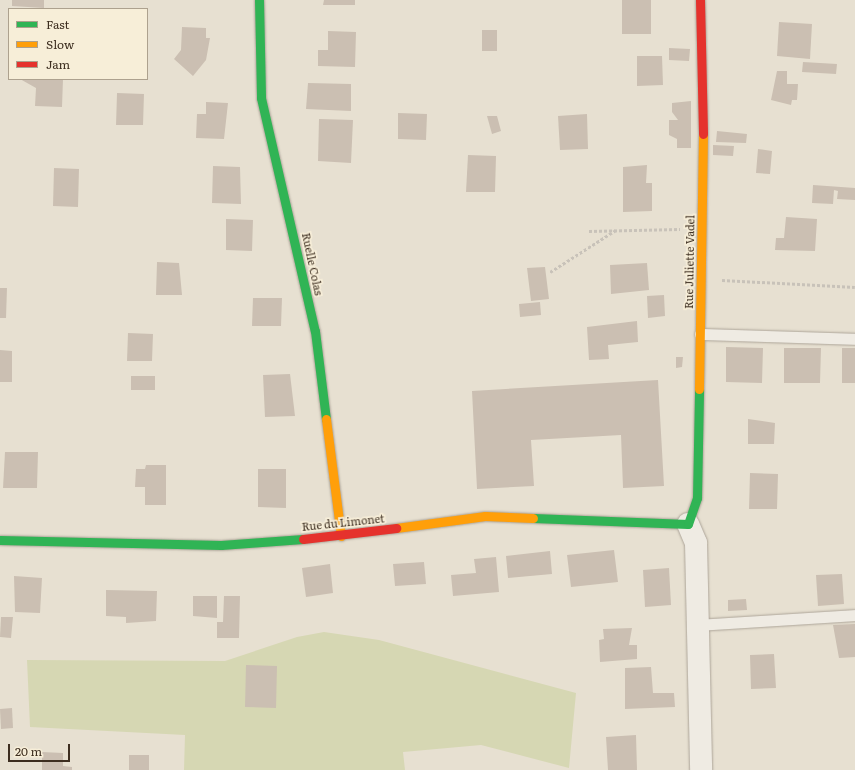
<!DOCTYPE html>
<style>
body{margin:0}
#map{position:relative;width:855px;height:770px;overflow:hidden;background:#e7e0d1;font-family:Literata,serif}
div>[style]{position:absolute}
.green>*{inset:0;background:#d6d7b3}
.building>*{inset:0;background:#cbbfb2}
.path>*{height:2.5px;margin-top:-1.25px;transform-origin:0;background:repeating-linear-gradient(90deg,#c8c2b9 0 3px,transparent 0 5px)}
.roads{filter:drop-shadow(0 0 1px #ada599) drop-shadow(0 0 1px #ada599)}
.lane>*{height:11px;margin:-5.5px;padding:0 5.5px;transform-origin:5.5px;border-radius:5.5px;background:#efebe3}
.street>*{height:22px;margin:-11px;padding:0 11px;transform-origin:11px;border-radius:11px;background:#efebe3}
.fast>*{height:9px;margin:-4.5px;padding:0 4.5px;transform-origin:4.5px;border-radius:4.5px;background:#30b455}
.slow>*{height:9px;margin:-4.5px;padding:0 4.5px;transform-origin:4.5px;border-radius:4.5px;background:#ff9f0a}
.jam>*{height:9px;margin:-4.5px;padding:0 4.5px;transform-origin:4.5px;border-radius:4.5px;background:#e5322d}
span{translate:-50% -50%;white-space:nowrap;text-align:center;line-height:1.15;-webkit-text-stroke:3.5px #f7eed8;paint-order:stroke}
.street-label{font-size:11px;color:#3d2e20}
.legend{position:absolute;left:8px;top:8px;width:140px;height:72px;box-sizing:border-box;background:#f7eed8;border:1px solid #ada18e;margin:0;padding:5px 7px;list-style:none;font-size:12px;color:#3d2e20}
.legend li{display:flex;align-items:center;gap:8px;height:20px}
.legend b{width:20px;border:1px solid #ada18e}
.scale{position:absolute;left:8px;top:744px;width:62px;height:18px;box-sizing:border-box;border:2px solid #3d2e20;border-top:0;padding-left:5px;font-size:12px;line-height:14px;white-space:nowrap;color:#3d2e20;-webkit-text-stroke:3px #f7eed8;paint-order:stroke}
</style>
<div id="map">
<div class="green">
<i style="clip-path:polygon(324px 632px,379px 640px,576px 693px,569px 768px,481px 745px,403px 752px,405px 770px,184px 770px,185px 735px,30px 727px,27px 660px,225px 661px,297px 637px)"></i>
</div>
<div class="building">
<i style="clip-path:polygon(12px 0,44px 0,44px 8px,12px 6px)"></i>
<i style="clip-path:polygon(324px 0,355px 0,355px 5px,323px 5px)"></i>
<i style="clip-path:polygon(622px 0,651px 0,651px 34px,622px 34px)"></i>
<i style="clip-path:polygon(779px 22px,812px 24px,810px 59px,777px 56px)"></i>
<i style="clip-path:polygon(182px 27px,206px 28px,206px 38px,210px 38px,206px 60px,193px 76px,174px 59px,181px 50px)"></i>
<i style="clip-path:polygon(482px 30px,497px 30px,497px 51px,482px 51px)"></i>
<i style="clip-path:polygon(328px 31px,356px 32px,355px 67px,318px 66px,318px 50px,328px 50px)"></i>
<i style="clip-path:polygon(669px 48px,690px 49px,689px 61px,669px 60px)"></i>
<i style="clip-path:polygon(637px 56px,662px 56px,663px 85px,637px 86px)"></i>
<i style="clip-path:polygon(803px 62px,837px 64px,836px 74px,802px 72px)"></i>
<i style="clip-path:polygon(777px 71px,787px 71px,787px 84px,798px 84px,797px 100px,792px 100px,791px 105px,771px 100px)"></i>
<i style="clip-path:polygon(20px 79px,63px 79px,62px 107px,35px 106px,36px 88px)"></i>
<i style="clip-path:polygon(308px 83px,351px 84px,351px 111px,306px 109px)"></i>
<i style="clip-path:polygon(117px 93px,144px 94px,143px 125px,116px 125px)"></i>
<i style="clip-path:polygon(691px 101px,691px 148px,677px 148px,677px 139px,669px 135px,669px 120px,678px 120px,672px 112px,672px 103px)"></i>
<i style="clip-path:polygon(206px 102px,228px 103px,224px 139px,196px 138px,197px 114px,206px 114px)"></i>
<i style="clip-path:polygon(398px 113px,427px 114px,426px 140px,398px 139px)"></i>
<i style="clip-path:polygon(587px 114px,588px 149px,560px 150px,558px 116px)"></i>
<i style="clip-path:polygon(487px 116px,497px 116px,501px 131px,492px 134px)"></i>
<i style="clip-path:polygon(319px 119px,353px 120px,351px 163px,318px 161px)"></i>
<i style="clip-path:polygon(717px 131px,747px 134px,746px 143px,716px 142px)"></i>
<i style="clip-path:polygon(713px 145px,734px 146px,733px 156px,713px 155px)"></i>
<i style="clip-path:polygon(758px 149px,772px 151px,770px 174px,756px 173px)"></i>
<i style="clip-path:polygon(468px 155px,496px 156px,495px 192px,466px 192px)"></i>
<i style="clip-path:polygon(647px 165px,646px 183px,652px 183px,652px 211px,623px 212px,623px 167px)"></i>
<i style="clip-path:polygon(213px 166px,240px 167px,241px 204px,212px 203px)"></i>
<i style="clip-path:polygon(54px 168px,79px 169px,78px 207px,53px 206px)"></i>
<i style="clip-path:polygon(813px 185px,855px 188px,855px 200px,837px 199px,838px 191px,834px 190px,833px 204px,812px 203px)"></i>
<i style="clip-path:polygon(786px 217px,817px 219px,815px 251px,775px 250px,776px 238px,784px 238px)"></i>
<i style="clip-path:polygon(226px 219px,253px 220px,252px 251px,226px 250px)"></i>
<i style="clip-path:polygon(157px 262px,179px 263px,182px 295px,156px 295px)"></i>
<i style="clip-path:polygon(647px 263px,649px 290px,611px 294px,610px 265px)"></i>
<i style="clip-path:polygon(545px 267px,549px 299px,531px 301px,527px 268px)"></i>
<i style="clip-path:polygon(0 288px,7px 288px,6px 318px,0 318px)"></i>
<i style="clip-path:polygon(664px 295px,665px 316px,648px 318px,647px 296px)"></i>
<i style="clip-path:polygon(253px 298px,282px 298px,281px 326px,252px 326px)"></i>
<i style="clip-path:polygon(540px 302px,541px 315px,520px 317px,519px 304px)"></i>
<i style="clip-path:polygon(637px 321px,638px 342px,608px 345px,609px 359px,589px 360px,587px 327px)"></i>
<i style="clip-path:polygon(128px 333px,153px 334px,152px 361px,127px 361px)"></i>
<i style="clip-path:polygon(726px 347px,763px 348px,762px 383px,726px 382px)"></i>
<i style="clip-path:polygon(784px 348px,821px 348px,820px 383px,784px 383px)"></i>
<i style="clip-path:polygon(842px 348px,855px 348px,855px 383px,842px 383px)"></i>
<i style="clip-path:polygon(0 350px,12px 351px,12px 382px,0 382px)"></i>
<i style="clip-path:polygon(676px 357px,683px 357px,682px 367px,676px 368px)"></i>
<i style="clip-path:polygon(290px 374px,295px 416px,265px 417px,263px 375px)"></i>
<i style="clip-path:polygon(131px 376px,155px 376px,155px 390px,131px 390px)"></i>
<i style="clip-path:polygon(658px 380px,664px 486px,623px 488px,621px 435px,531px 440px,534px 486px,477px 489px,472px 391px)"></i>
<i style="clip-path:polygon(748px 419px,775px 423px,774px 444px,748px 444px)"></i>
<i style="clip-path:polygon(5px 452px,38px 452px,37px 488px,3px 488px)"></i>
<i style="clip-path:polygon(146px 465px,166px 465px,166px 505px,145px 505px,145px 487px,135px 487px,136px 469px,145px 469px)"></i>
<i style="clip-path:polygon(258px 469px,286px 469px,286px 508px,258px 507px)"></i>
<i style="clip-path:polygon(750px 473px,778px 474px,777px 509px,749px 509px)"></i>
<i style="clip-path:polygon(614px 550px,618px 582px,571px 587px,567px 555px)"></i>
<i style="clip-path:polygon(550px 551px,552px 574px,508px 578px,506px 556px)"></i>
<i style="clip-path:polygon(496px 557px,499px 592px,453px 596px,451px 575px,476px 573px,474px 559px)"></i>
<i style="clip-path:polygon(424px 562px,426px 584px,395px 586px,393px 564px)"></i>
<i style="clip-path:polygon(330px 564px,333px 593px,306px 597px,302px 568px)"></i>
<i style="clip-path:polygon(669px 568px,671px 605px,645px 607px,643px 570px)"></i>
<i style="clip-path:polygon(842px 574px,844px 604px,818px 606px,816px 575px)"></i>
<i style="clip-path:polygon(14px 576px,42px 578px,40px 613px,15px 612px)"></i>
<i style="clip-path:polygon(106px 590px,157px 591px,156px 621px,126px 623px,126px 617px,106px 616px)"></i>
<i style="clip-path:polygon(193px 596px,217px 596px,217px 618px,193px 616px)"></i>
<i style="clip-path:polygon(224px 596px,240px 596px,239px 638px,217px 638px,217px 622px,223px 622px)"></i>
<i style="clip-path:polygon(746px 599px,747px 610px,728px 611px,728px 600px)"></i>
<i style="clip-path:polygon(1px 617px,13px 617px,11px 638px,0 637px)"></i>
<i style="clip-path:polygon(855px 624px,855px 657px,839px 658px,833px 625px)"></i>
<i style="clip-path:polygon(632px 628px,629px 645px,637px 645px,637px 659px,600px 662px,599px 640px,604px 639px,603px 629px)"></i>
<i style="clip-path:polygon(774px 654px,776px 688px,751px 689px,750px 655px)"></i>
<i style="clip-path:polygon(246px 665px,277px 666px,276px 708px,245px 707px)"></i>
<i style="clip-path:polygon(651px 667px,653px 693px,674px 693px,675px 707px,625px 709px,625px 668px)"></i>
<i style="clip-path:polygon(12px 708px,13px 728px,1px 729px,0 709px)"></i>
<i style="clip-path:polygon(636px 735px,637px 770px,608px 770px,606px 737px)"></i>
<i style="clip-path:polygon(42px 752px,63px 753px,63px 766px,72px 767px,72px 770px,42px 770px)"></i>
<i style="clip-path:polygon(129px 755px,149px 755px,149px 770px,129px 770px)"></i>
</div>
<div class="path">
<i style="left:589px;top:231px;width:91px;rotate:-1.3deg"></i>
<i style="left:550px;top:272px;width:78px;rotate:-32.5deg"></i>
<i style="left:722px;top:280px;width:133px;rotate:3deg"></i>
</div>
<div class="roads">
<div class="lane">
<i style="left:700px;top:334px;width:155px;rotate:1.8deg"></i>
<i style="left:698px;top:625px;width:157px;rotate:-3.6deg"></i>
</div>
<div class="street">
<i style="left:688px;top:524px;width:21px;rotate:67deg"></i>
<i style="left:696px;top:543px;width:227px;rotate:88.7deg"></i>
</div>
<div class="fast">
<i style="left:259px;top:0;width:98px;rotate:88.8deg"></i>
<i style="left:261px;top:98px;width:239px;rotate:77deg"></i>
<i style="left:315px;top:331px;width:89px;rotate:82.9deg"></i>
<i style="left:533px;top:518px;width:155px;rotate:2.2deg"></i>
<i style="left:688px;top:524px;width:28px;rotate:-71deg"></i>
<i style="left:697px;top:498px;width:109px;rotate:-88.9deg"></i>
<i style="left:0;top:540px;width:221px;rotate:1.3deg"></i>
<i style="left:221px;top:545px;width:82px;rotate:-4.2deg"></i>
</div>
<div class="slow">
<i style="left:699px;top:389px;width:255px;rotate:-89.1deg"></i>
<i style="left:326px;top:419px;width:118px;rotate:82.7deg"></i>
<i style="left:396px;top:528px;width:90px;rotate:-7.7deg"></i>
<i style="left:485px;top:516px;width:48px;rotate:2.4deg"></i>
</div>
<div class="jam">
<i style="left:700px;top:0;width:134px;rotate:88.7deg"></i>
<i style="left:303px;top:539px;width:94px;rotate:-6.7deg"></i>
</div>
</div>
<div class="street-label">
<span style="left:689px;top:262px;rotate:-89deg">Rue Juliette Vadel</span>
<span style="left:313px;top:264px;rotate:78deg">Ruelle Colas</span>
<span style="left:343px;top:522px;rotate:-6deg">Rue du Limonet</span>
</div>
<ul class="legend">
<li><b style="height:5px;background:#30b455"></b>Fast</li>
<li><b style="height:5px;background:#ff9f0a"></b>Slow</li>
<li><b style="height:5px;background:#e5322d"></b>Jam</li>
</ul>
<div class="scale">20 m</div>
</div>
